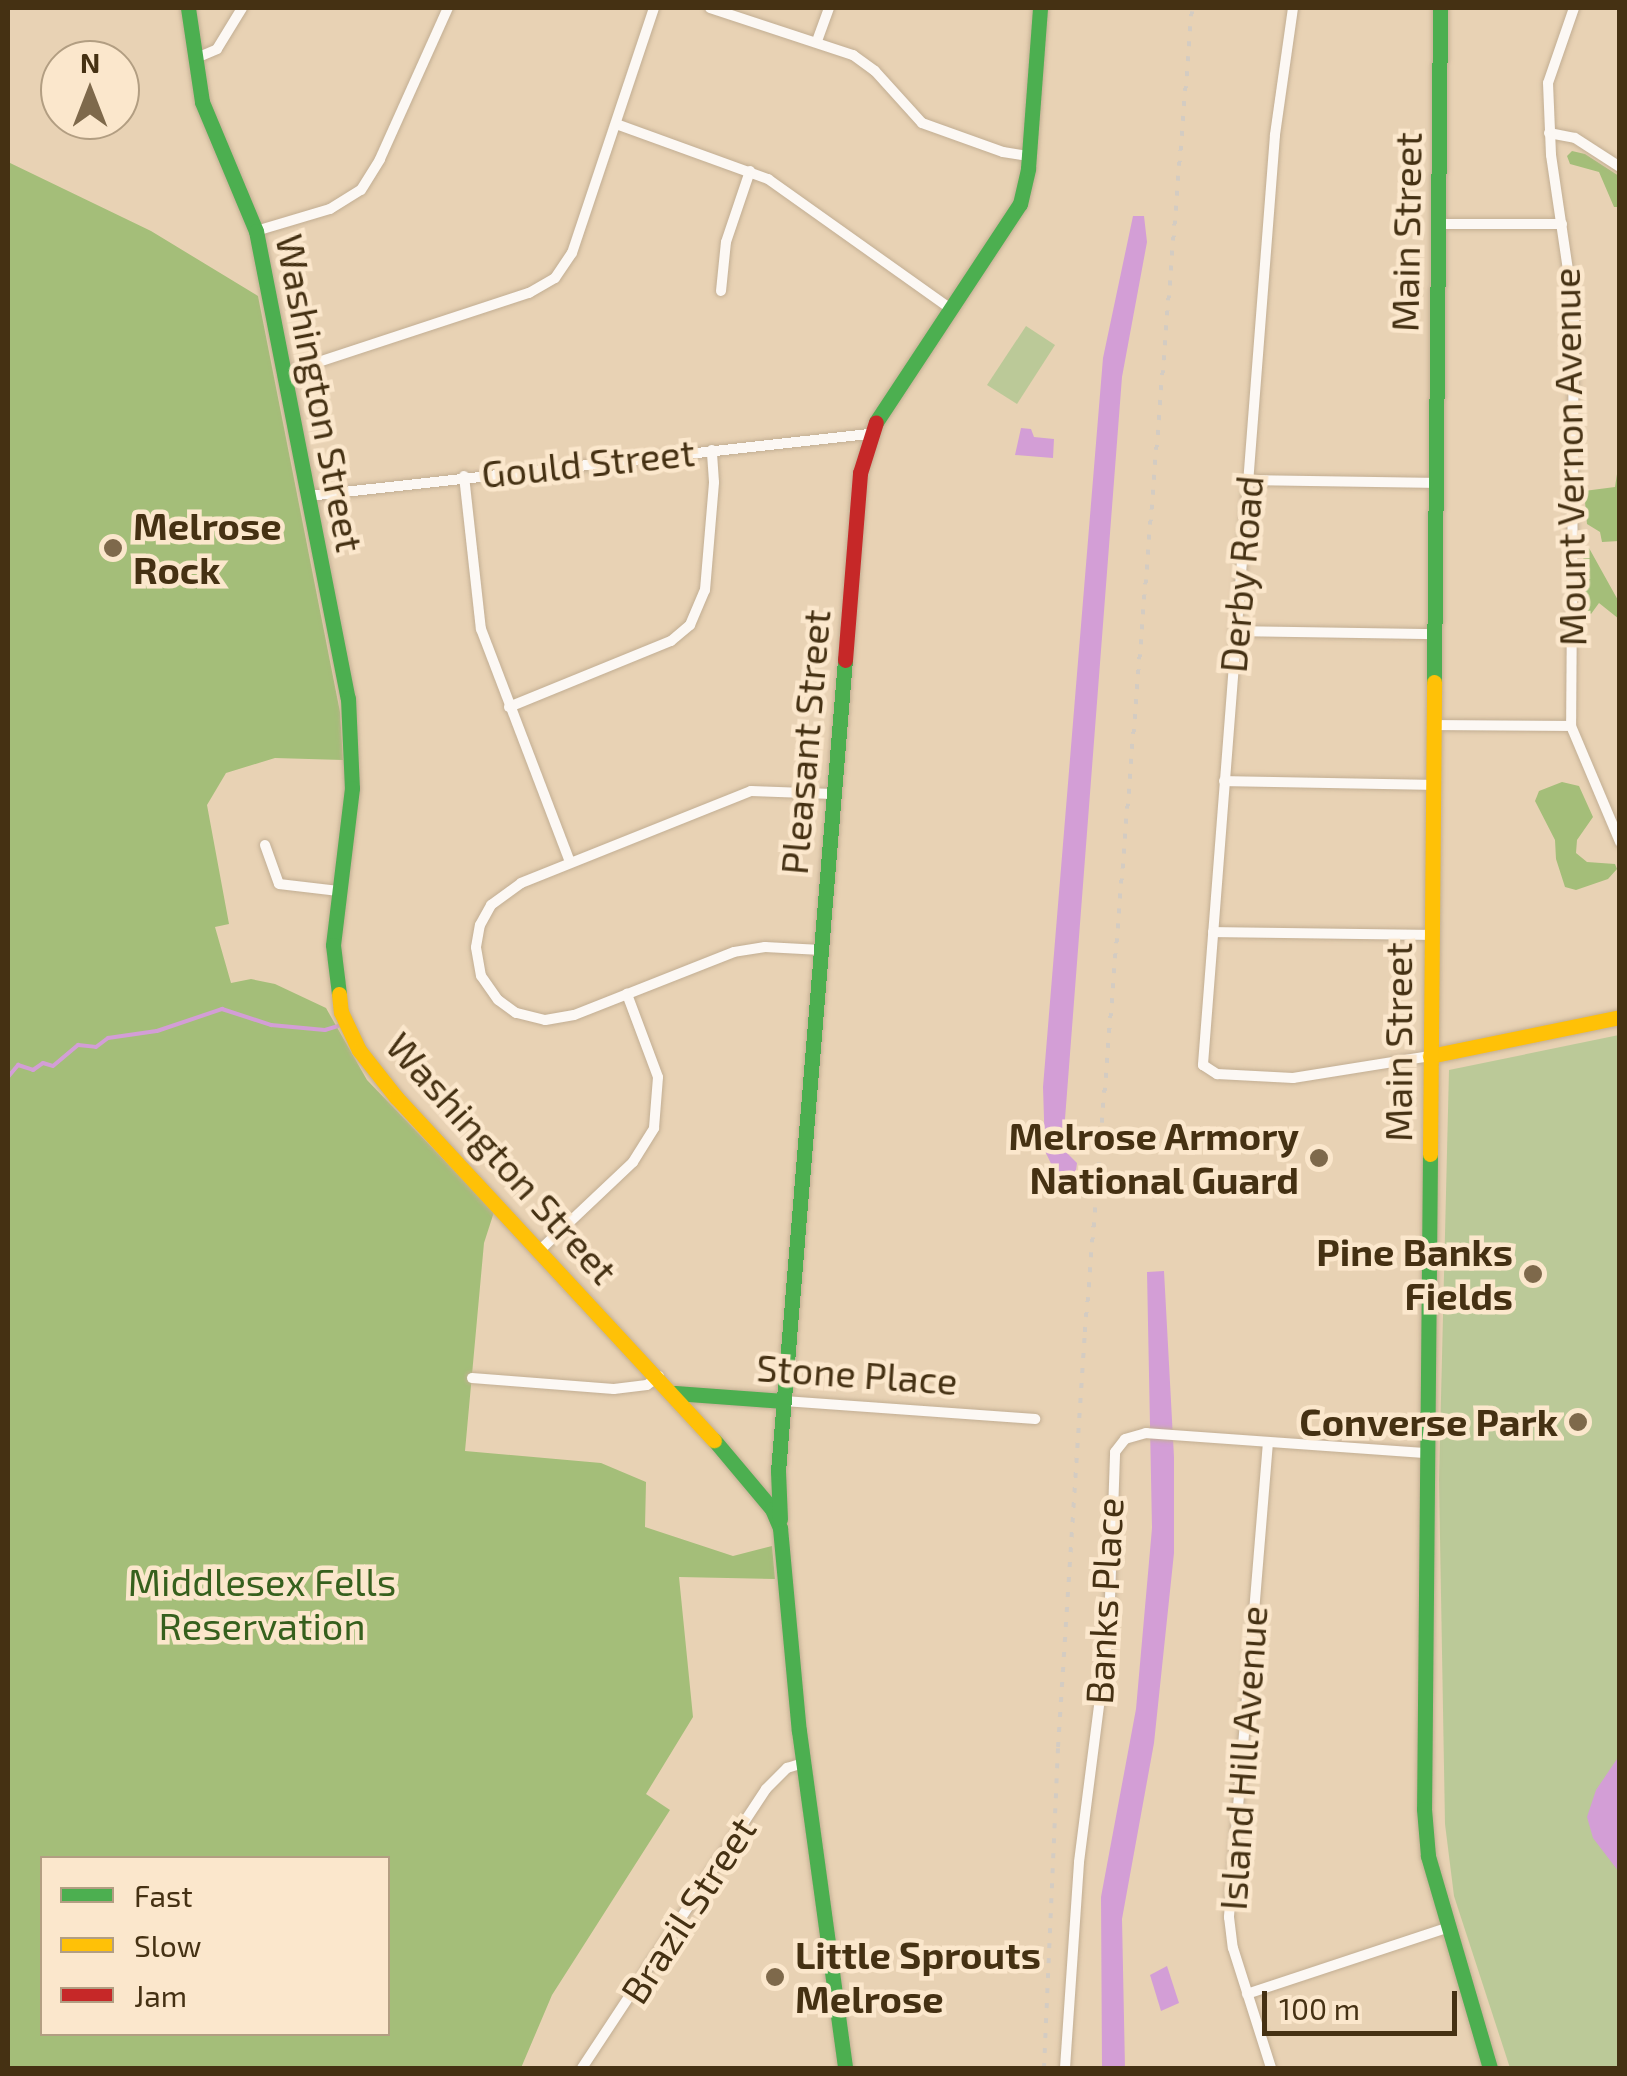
<!DOCTYPE html>
<style>
body{margin:0}
#map{position:relative;width:1627px;height:2076px;overflow:hidden;background:#e8d2b4;font-family:"Exo 2",sans-serif}
div>[style]{position:absolute}
.green>*{inset:0;background:#bbc998}
.forest>*{inset:0;background:#a4be79}
.water>*{inset:0;background:#d39ed6}
.stream>*{height:4px;margin:-2px;padding:0 2px;transform-origin:2px;border-radius:2px;background:#d39ed6}
.roads{filter:drop-shadow(0 0 2px #c2ae93) drop-shadow(0 0 2px #c2ae93)}
.street>*{height:10px;margin:-5px;padding:0 5px;transform-origin:5px;border-radius:5px;background:#fcf8f4}
.fast>*{height:15px;margin:-7.5px;padding:0 7.5px;transform-origin:7.5px;border-radius:7.5px;background:#4caf50}
.slow>*{height:15px;margin:-7.5px;padding:0 7.5px;transform-origin:7.5px;border-radius:7.5px;background:#ffc107}
.jam>*{height:15px;margin:-7.5px;padding:0 7.5px;transform-origin:7.5px;border-radius:7.5px;background:#c62828}
.rail>*{height:4px;margin-top:-2px;transform-origin:0;background:repeating-linear-gradient(90deg,#d4ccc2 0 5px,transparent 0 15px)}
.dots>*{width:28px;height:28px;translate:-50% -50%;box-sizing:border-box;border:5px solid #fbe7cc;border-radius:50%}
span{translate:-50% -50%;white-space:nowrap;text-align:center;line-height:1.15;-webkit-text-stroke:9px #fbe7cc;paint-order:stroke}
.street-label{font-size:38px;color:#453113}
.poi-label{font-size:38px;color:#453113;font-weight:700}
.left{translate:0 -50%;text-align:left}
.right{translate:-100% -50%;text-align:right}
.park-label{font-size:38px;color:#36601d}
.frame{position:absolute;inset:0;border:10px solid #453113;pointer-events:none}
.legend{position:absolute;left:40px;top:1856px;width:350px;height:180px;box-sizing:border-box;background:#fbe7cc;border:2px solid #b29e82;margin:0;padding:12px 18px;list-style:none;font-size:30px;color:#453113}
.legend li{display:flex;align-items:center;gap:20px;height:50px}
.legend b{width:50px;border:2px solid #b29e82}
.north{position:absolute;left:40px;top:40px;width:100px;height:100px;box-sizing:border-box;background:#fbe7cc;border:2px solid #b29e82;border-radius:50%;rotate:0deg;font-size:28px;font-weight:700;line-height:40px;text-align:center;color:#453113}
.north::after{content:'';display:block;margin:auto;width:35px;height:45px;background:#7e694b;clip-path:polygon(50% 0,100% 100%,50% 72%,0 100%)}
.scale{position:absolute;left:1262px;top:1991px;width:195px;height:45px;box-sizing:border-box;border:5px solid #453113;border-top:0;padding-left:12px;font-size:30px;line-height:35px;white-space:nowrap;color:#453113;-webkit-text-stroke:8px #fbe7cc;paint-order:stroke}
</style>
<div id="map">
<div class="green">
<i style="clip-path:polygon(1026px 326px,1055px 345px,1017px 404px,987px 385px)"></i>
<i style="clip-path:polygon(1619px 1035px,1619px 2068px,1510px 2068px,1454px 1896px,1445px 1824px,1439px 1480px,1449px 1070px)"></i>
</div>
<div class="forest">
<i style="clip-path:polygon(1572px 151px,1585px 154px,1619px 176px,1619px 207px,1614px 207px,1599px 172px,1570px 164px,1567px 156px)"></i>
<i style="clip-path:polygon(evenodd,8px 162px,151px 231px,258px 296px,340px 712px,343px 760px,275px 758px,226px 773px,207px 805px,229px 924px,215px 927px,231px 983px,251px 979px,275px 984px,326px 1008px,367px 1080px,494px 1212px,484px 1243px,465px 1451px,601px 1463px,646px 1482px,645px 1527px,733px 1556px,772px 1546px,775px 1579px,679px 1577px,693px 1717px,646px 1794px,670px 1810px,552px 1995px,521px 2068px,8px 2068px,8px 162px,42px 1858px,388px 1858px,388px 2034px,42px 2034px,42px 1858px)"></i>
<i style="clip-path:polygon(1619px 461px,1619px 541px,1602px 542px,1600px 532px,1587px 524px,1584px 491px,1615px 487px)"></i>
<i style="clip-path:polygon(1583px 547px,1589px 548px,1619px 602px,1619px 619px,1599px 603px,1591px 614px,1585px 610px)"></i>
<i style="clip-path:polygon(1562px 782px,1579px 786px,1593px 817px,1577px 840px,1576px 853px,1587px 862px,1615px 864px,1617px 869px,1608px 879px,1576px 890px,1565px 887px,1556px 859px,1555px 840px,1535px 801px,1539px 791px)"></i>
</div>
<div class="water">
<i style="clip-path:polygon(1133px 216px,1144px 216px,1147px 242px,1122px 377px,1065px 1119px,1066px 1152px,1077px 1163px,1073px 1192px,1055px 1172px,1045px 1151px,1043px 1087px,1103px 358px)"></i>
<i style="clip-path:polygon(1021px 428px,1031px 429px,1034px 437px,1054px 439px,1053px 458px,1015px 455px)"></i>
<i style="clip-path:polygon(1164px 1271px,1174px 1457px,1174px 1553px,1154px 1743px,1122px 1919px,1125px 2068px,1102px 2068px,1101px 1897px,1136px 1709px,1152px 1528px,1147px 1272px)"></i>
<i style="clip-path:polygon(1619px 1756px,1619px 1872px,1593px 1838px,1587px 1817px,1596px 1790px)"></i>
<i style="clip-path:polygon(1167px 1966px,1179px 2003px,1161px 2011px,1150px 1975px)"></i>
</div>
<div class="stream">
<i style="left:8px;top:1077px;width:16px;rotate:-50deg"></i>
<i style="left:18px;top:1065px;width:16px;rotate:18deg"></i>
<i style="left:33px;top:1070px;width:12px;rotate:-35deg"></i>
<i style="left:43px;top:1063px;width:10px;rotate:17deg"></i>
<i style="left:53px;top:1066px;width:33px;rotate:-40deg"></i>
<i style="left:78px;top:1045px;width:18px;rotate:6deg"></i>
<i style="left:96px;top:1047px;width:15px;rotate:-37deg"></i>
<i style="left:108px;top:1038px;width:49px;rotate:-8.1deg"></i>
<i style="left:157px;top:1031px;width:69px;rotate:-18.7deg"></i>
<i style="left:222px;top:1009px;width:52px;rotate:18.1deg"></i>
<i style="left:271px;top:1025px;width:54px;rotate:5.3deg"></i>
<i style="left:325px;top:1030px;width:14px;rotate:-17deg"></i>
</div>
<div class="roads">
<div class="street">
<i style="left:710px;top:8px;width:151px;rotate:18.2deg"></i>
<i style="left:853px;top:55px;width:27px;rotate:36deg"></i>
<i style="left:875px;top:71px;width:70px;rotate:47.9deg"></i>
<i style="left:922px;top:123px;width:86px;rotate:19.7deg"></i>
<i style="left:1003px;top:152px;width:26px;rotate:9deg"></i>
<i style="left:1293px;top:8px;width:128px;rotate:98.1deg"></i>
<i style="left:1275px;top:135px;width:933px;rotate:94.43deg"></i>
<i style="left:1203px;top:1065px;width:17px;rotate:33deg"></i>
<i style="left:1217px;top:1074px;width:76px;rotate:3deg"></i>
<i style="left:1293px;top:1078px;width:139px;rotate:-9.1deg"></i>
<i style="left:1574px;top:8px;width:79px;rotate:109.1deg"></i>
<i style="left:1548px;top:83px;width:72px;rotate:87.6deg"></i>
<i style="left:1551px;top:155px;width:158px;rotate:81.6deg"></i>
<i style="left:1574px;top:311px;width:415px;rotate:90.4deg"></i>
<i style="left:1571px;top:726px;width:126px;rotate:67.1deg"></i>
<i style="left:817px;top:41px;width:35px;rotate:-70deg"></i>
<i style="left:194px;top:59px;width:25px;rotate:-23deg"></i>
<i style="left:217px;top:49px;width:48px;rotate:-58.6deg"></i>
<i style="left:616px;top:124px;width:162px;rotate:19.9deg"></i>
<i style="left:768px;top:179px;width:224px;rotate:35.4deg"></i>
<i style="left:1549px;top:133px;width:26px;rotate:11deg"></i>
<i style="left:1575px;top:138px;width:54px;rotate:32.8deg"></i>
<i style="left:1439px;top:224px;width:123px"></i>
<i style="left:256px;top:231px;width:77px;rotate:-16.6deg"></i>
<i style="left:330px;top:209px;width:36px;rotate:-32deg"></i>
<i style="left:361px;top:190px;width:36px;rotate:-58deg"></i>
<i style="left:380px;top:159px;width:166px;rotate:-65.8deg"></i>
<i style="left:721px;top:291px;width:49px;rotate:-84.2deg"></i>
<i style="left:726px;top:242px;width:75px;rotate:-71.3deg"></i>
<i style="left:285px;top:373px;width:257px;rotate:-18.2deg"></i>
<i style="left:529px;top:293px;width:30px;rotate:-30deg"></i>
<i style="left:555px;top:278px;width:30px;rotate:-56deg"></i>
<i style="left:572px;top:253px;width:258px;rotate:-71.5deg"></i>
<i style="left:464px;top:476px;width:154px;rotate:83.7deg"></i>
<i style="left:481px;top:629px;width:249px;rotate:69.1deg"></i>
<i style="left:1249px;top:480px;width:187px;rotate:0.9deg"></i>
<i style="left:308px;top:496px;width:564px;rotate:-6.31deg"></i>
<i style="left:1235px;top:631px;width:200px;rotate:0.9deg"></i>
<i style="left:509px;top:707px;width:175px;rotate:-22.2deg"></i>
<i style="left:671px;top:641px;width:25px;rotate:-40deg"></i>
<i style="left:690px;top:625px;width:38px;rotate:-67deg"></i>
<i style="left:705px;top:590px;width:108px;rotate:-85.2deg"></i>
<i style="left:714px;top:482px;width:32px;rotate:-94deg"></i>
<i style="left:1434px;top:725px;width:137px;rotate:0.4deg"></i>
<i style="left:1224px;top:781px;width:209px;rotate:1.1deg"></i>
<i style="left:265px;top:845px;width:41px;rotate:70.3deg"></i>
<i style="left:279px;top:884px;width:60px;rotate:6.7deg"></i>
<i style="left:1213px;top:932px;width:218px;rotate:0.8deg"></i>
<i style="left:821px;top:950px;width:56px;rotate:-176.9deg"></i>
<i style="left:765px;top:947px;width:31px;rotate:171deg"></i>
<i style="left:734px;top:952px;width:172px;rotate:158.5deg"></i>
<i style="left:574px;top:1015px;width:29px;rotate:170deg"></i>
<i style="left:545px;top:1020px;width:30px;rotate:-166deg"></i>
<i style="left:516px;top:1013px;width:22px;rotate:-144deg"></i>
<i style="left:498px;top:1000px;width:29px;rotate:-125deg"></i>
<i style="left:481px;top:976px;width:29px;rotate:-100deg"></i>
<i style="left:476px;top:947px;width:22px;rotate:-80deg"></i>
<i style="left:480px;top:925px;width:23px;rotate:-61deg"></i>
<i style="left:491px;top:905px;width:37px;rotate:-36deg"></i>
<i style="left:521px;top:883px;width:248px;rotate:-21.8deg"></i>
<i style="left:751px;top:791px;width:82px;rotate:2.1deg"></i>
<i style="left:540px;top:1250px;width:128px;rotate:-43.4deg"></i>
<i style="left:633px;top:1162px;width:40px;rotate:-58deg"></i>
<i style="left:654px;top:1128px;width:51px;rotate:-85.5deg"></i>
<i style="left:658px;top:1077px;width:89px;rotate:-110.5deg"></i>
<i style="left:472px;top:1378px;width:142px;rotate:4.4deg"></i>
<i style="left:614px;top:1389px;width:33px;rotate:-7deg"></i>
<i style="left:647px;top:1385px;width:15px;rotate:-37deg"></i>
<i style="left:784px;top:1401px;width:252px;rotate:4.1deg"></i>
<i style="left:1268px;top:1442px;width:477px;rotate:94.7deg"></i>
<i style="left:1229px;top:1917px;width:31px;rotate:83deg"></i>
<i style="left:1233px;top:1948px;width:126px;rotate:72.4deg"></i>
<i style="left:1247px;top:1994px;width:213px;rotate:-18.3deg"></i>
<i style="left:582px;top:2068px;width:334px;rotate:-56.6deg"></i>
<i style="left:766px;top:1789px;width:30px;rotate:-45deg"></i>
<i style="left:787px;top:1768px;width:17px;rotate:-17deg"></i>
<i style="left:1065px;top:2068px;width:206px;rotate:-86.1deg"></i>
<i style="left:1079px;top:1862px;width:237px;rotate:-82.7deg"></i>
<i style="left:1109px;top:1627px;width:175px;rotate:-88deg"></i>
<i style="left:1115px;top:1452px;width:16px;rotate:-52deg"></i>
<i style="left:1125px;top:1439px;width:22px;rotate:-16deg"></i>
<i style="left:1146px;top:1433px;width:281px;rotate:4.1deg"></i>
</div>
<div class="fast">
<i style="left:188px;top:8px;width:95px;rotate:81.5deg"></i>
<i style="left:202px;top:102px;width:140px;rotate:67.3deg"></i>
<i style="left:256px;top:231px;width:476px;rotate:78.9deg"></i>
<i style="left:348px;top:698px;width:90px;rotate:87.5deg"></i>
<i style="left:352px;top:788px;width:158px;rotate:96.9deg"></i>
<i style="left:333px;top:945px;width:49px;rotate:83deg"></i>
<i style="left:876px;top:422px;width:261px;rotate:-56.6deg"></i>
<i style="left:1020px;top:204px;width:37px;rotate:-77deg"></i>
<i style="left:1028px;top:168px;width:160px;rotate:-85.7deg"></i>
<i style="left:1434px;top:682px;width:674px;rotate:-89.49deg"></i>
<i style="left:1430px;top:1154px;width:655px;rotate:90.52deg"></i>
<i style="left:1424px;top:1809px;width:47px;rotate:85.1deg"></i>
<i style="left:1428px;top:1856px;width:221px;rotate:73.7deg"></i>
<i style="left:675px;top:1393px;width:109px;rotate:4.2deg"></i>
<i style="left:714px;top:1440px;width:90px;rotate:50deg"></i>
<i style="left:772px;top:1509px;width:21px;rotate:67deg"></i>
<i style="left:780px;top:1528px;width:204px;rotate:84.7deg"></i>
<i style="left:799px;top:1731px;width:340px;rotate:82.2deg"></i>
<i style="left:780px;top:1519px;width:48px;rotate:-92.4deg"></i>
<i style="left:778px;top:1471px;width:814px;rotate:-85.28deg"></i>
</div>
<div class="slow">
<i style="left:339px;top:994px;width:18px;rotate:84deg"></i>
<i style="left:341px;top:1012px;width:42px;rotate:64.7deg"></i>
<i style="left:359px;top:1050px;width:60px;rotate:51.8deg"></i>
<i style="left:396px;top:1097px;width:468px;rotate:47.2deg"></i>
<i style="left:1430px;top:1056px;width:194px;rotate:-11.6deg"></i>
<i style="left:1430px;top:1154px;width:472px;rotate:-89.5deg"></i>
</div>
<div class="jam">
<i style="left:845px;top:660px;width:188px;rotate:-85.4deg"></i>
<i style="left:860px;top:473px;width:53px;rotate:-72.6deg"></i>
</div>
</div>
<div class="rail">
<i style="left:1044px;top:2068px;width:321px;rotate:-87.5deg"></i>
<i style="left:1058px;top:1747px;width:416px;rotate:-86.3deg"></i>
<i style="left:1085px;top:1332px;width:1328px;rotate:-85.38deg"></i>
</div>
<div class="dots">
<i style="left:113px;top:548px;background:#7e694b"></i>
<i style="left:1319px;top:1158px;background:#7e694b"></i>
<i style="left:1533px;top:1274px;background:#7e694b"></i>
<i style="left:1578px;top:1422px;background:#7e694b"></i>
<i style="left:775px;top:1977px;background:#7e694b"></i>
</div>
<div class="street-label">
<span style="left:1406px;top:232px;rotate:-89deg">Main Street</span>
<span style="left:320px;top:393px;rotate:79deg">Washington Street</span>
<span style="left:1569px;top:457px;rotate:-91deg">Mount Vernon Avenue</span>
<span style="left:588px;top:463px;rotate:-6deg">Gould Street</span>
<span style="left:1241px;top:574px;rotate:-85deg">Derby Road</span>
<span style="left:805px;top:742px;rotate:-85deg">Pleasant Street</span>
<span style="left:1398px;top:1042px;rotate:-90deg">Main Street</span>
<span style="left:502px;top:1158px;rotate:48deg">Washington Street</span>
<span style="left:857px;top:1374px;rotate:4deg">Stone Place</span>
<span style="left:1104px;top:1601px;rotate:-87deg">Banks Place</span>
<span style="left:1243px;top:1758px;rotate:-86deg">Island Hill Avenue</span>
<span style="left:688px;top:1910px;rotate:-57deg">Brazil Street</span>
</div>
<div class="poi-label">
<span class="left" style="left:133px;top:548px">Melrose<br>Rock</span>
<span class="right" style="left:1299px;top:1158px">Melrose Armory<br>National Guard</span>
<span class="right" style="left:1513px;top:1274px">Pine Banks<br>Fields</span>
<span class="right" style="left:1558px;top:1422px">Converse Park</span>
<span class="left" style="left:795px;top:1977px">Little Sprouts<br>Melrose</span>
</div>
<div class="park-label">
<span style="left:262px;top:1604px">Middlesex Fells<br>Reservation</span>
</div>
<div class="frame"></div>
<ul class="legend">
<li><b style="height:12px;background:#4caf50"></b>Fast</li>
<li><b style="height:12px;background:#ffc107"></b>Slow</li>
<li><b style="height:12px;background:#c62828"></b>Jam</li>
</ul>
<div class="north">N</div>
<div class="scale">100 m</div>
</div>
